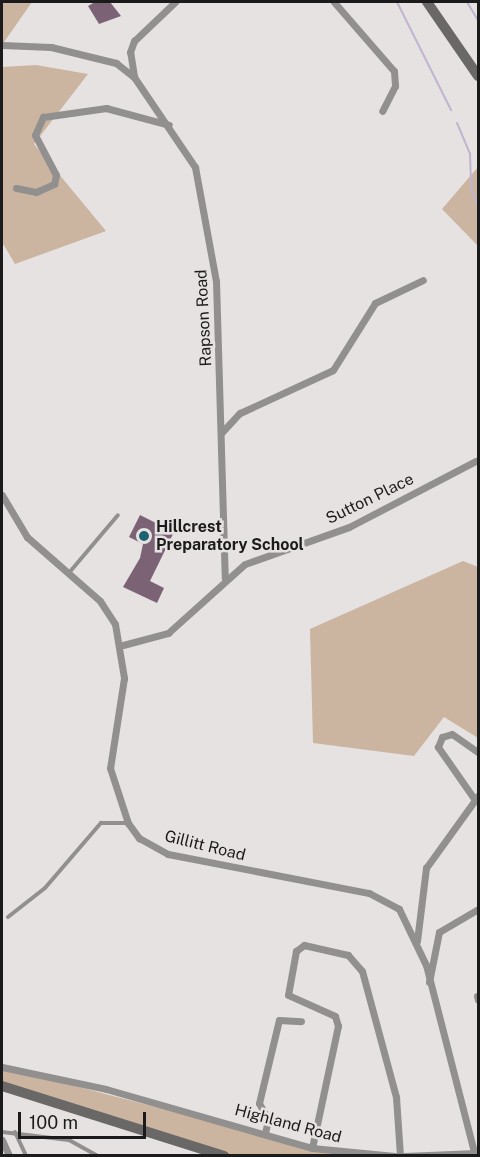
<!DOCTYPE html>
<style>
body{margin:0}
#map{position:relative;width:480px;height:1157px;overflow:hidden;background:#e6e2e2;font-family:"Public Sans",sans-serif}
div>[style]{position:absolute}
.green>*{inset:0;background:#cbb5a1}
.stream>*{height:2px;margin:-1px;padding:0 1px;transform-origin:1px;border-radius:1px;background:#c0b4cf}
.building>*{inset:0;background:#7b6375}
.lane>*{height:4px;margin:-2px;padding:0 2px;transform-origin:2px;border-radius:2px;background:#91908f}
.street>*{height:7px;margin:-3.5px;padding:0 3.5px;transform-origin:3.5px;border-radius:3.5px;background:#91908f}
.secondary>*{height:10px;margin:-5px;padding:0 5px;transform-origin:5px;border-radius:5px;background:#6a6867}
.dots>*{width:16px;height:16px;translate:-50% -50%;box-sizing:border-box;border:3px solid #e6e2e2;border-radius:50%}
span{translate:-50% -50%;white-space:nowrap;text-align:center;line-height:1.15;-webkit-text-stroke:5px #e6e2e2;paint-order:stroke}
.street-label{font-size:16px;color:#1c1b1b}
.poi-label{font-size:16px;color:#1c1b1b;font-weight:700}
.left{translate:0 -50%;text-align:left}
.frame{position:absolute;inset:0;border:3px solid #1c1b1b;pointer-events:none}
.scale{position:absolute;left:18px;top:1112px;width:128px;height:27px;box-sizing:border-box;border:3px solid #1c1b1b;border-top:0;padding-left:8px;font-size:18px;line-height:21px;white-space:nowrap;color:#1c1b1b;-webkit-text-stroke:4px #e6e2e2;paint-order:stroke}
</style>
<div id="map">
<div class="green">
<i style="clip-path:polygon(2px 2px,32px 2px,2px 45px)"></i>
<i style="clip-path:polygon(36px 65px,88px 74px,34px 144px,106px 231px,15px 264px,2px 242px,2px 67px)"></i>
<i style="clip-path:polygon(478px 167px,478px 246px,442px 209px)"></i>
<i style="clip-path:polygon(463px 561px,478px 567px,478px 738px,444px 717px,414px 756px,313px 743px,310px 629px)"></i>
<i style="clip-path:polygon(2px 1067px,312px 1148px,395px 1155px,224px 1155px,2px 1086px)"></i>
</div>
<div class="stream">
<i style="left:397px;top:2px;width:121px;rotate:63.4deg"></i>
<i style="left:467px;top:2px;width:21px;rotate:59deg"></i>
<i style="left:457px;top:123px;width:34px;rotate:67deg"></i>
<i style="left:470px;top:154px;width:34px;rotate:88deg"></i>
<i style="left:471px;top:188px;width:19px;rotate:69deg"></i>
</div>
<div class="building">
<i style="clip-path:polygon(95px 2px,110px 2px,121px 16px,99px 24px,88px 6px)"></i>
<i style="clip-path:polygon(140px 515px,174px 532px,150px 581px,164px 588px,157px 603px,123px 587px,140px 558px,143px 544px,129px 537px)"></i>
</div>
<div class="lane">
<i style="left:68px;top:574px;width:77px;rotate:-49.7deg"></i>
<i style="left:8px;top:917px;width:47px;rotate:-38.1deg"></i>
<i style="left:45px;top:888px;width:86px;rotate:-49.3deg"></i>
<i style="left:101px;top:823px;width:26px"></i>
<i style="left:2px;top:1132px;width:67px;rotate:6.8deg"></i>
<i style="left:69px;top:1140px;width:33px;rotate:29deg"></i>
<i style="left:15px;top:1132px;width:26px;rotate:65deg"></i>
</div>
<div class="street">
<i style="left:334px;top:2px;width:91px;rotate:49deg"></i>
<i style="left:394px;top:71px;width:15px;rotate:86deg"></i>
<i style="left:395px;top:86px;width:28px;rotate:117deg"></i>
<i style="left:2px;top:45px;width:49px;rotate:2.3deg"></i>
<i style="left:51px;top:47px;width:67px;rotate:13.8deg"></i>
<i style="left:116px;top:63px;width:23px;rotate:38deg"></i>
<i style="left:134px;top:77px;width:109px;rotate:55.9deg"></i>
<i style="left:195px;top:167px;width:116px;rotate:79.6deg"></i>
<i style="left:216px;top:281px;width:297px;rotate:88.3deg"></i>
<i style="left:134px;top:76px;width:24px;rotate:-99deg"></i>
<i style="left:130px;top:52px;width:12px;rotate:-70deg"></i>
<i style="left:134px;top:41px;width:57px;rotate:-43.6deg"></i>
<i style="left:16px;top:188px;width:20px;rotate:11deg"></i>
<i style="left:36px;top:192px;width:20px;rotate:-24deg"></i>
<i style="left:54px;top:184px;width:9px;rotate:-77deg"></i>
<i style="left:56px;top:175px;width:45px;rotate:-117.7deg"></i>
<i style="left:35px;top:135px;width:20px;rotate:-66deg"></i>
<i style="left:43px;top:117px;width:64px;rotate:-8.1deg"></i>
<i style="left:106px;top:108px;width:65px;rotate:15.1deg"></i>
<i style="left:222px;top:432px;width:26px;rotate:-47deg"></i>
<i style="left:240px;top:413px;width:102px;rotate:-24.8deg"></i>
<i style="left:333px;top:370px;width:79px;rotate:-57.9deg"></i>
<i style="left:375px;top:303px;width:53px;rotate:-25.6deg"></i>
<i style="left:2px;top:495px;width:49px;rotate:59.2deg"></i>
<i style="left:27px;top:537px;width:97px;rotate:41.2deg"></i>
<i style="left:100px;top:601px;width:27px;rotate:57deg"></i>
<i style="left:115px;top:624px;width:55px;rotate:80.5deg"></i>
<i style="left:124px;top:678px;width:91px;rotate:98.8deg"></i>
<i style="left:110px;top:768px;width:58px;rotate:71.9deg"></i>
<i style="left:128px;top:823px;width:19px;rotate:54deg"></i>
<i style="left:139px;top:838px;width:33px;rotate:29deg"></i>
<i style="left:168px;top:854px;width:205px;rotate:11deg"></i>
<i style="left:369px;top:893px;width:34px;rotate:28deg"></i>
<i style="left:399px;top:909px;width:62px;rotate:64.3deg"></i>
<i style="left:426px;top:965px;width:197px;rotate:75.6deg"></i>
<i style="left:123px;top:645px;width:47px;rotate:-14.9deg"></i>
<i style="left:168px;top:633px;width:103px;rotate:-41.9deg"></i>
<i style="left:245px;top:564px;width:110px;rotate:-19.6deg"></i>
<i style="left:349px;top:527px;width:143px;rotate:-27.5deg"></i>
<i style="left:475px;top:800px;width:65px;rotate:-124.9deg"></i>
<i style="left:438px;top:747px;width:11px;rotate:-68deg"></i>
<i style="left:442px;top:737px;width:10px;rotate:-17deg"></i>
<i style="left:452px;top:734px;width:32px;rotate:35deg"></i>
<i style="left:417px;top:941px;width:74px;rotate:-83deg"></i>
<i style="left:426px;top:868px;width:89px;rotate:-54.2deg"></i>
<i style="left:429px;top:982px;width:51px;rotate:-78.7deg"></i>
<i style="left:439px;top:932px;width:45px;rotate:-30.5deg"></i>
<i style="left:477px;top:996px;width:4px;rotate:76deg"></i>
<i style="left:2px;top:1067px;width:106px;rotate:11.9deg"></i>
<i style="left:106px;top:1089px;width:214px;rotate:16deg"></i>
<i style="left:312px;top:1148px;width:83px;rotate:5.5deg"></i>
<i style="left:265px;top:1133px;width:13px;rotate:-77deg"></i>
<i style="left:268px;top:1120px;width:19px;rotate:-118deg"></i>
<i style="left:259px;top:1103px;width:85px;rotate:-76.5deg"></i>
<i style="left:279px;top:1020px;width:22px;rotate:3deg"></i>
<i style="left:2px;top:1140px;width:17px;rotate:66deg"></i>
<i style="left:312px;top:1148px;width:125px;rotate:-78deg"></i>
<i style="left:338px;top:1026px;width:10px;rotate:-107deg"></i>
<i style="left:335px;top:1016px;width:51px;rotate:-155.9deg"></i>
<i style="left:288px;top:995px;width:45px;rotate:-79.7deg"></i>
<i style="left:296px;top:951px;width:10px;rotate:-37deg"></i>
<i style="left:304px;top:945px;width:45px;rotate:12.8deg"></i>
<i style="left:348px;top:955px;width:21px;rotate:49deg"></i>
<i style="left:362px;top:971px;width:131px;rotate:74.9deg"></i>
<i style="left:396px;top:1097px;width:59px;rotate:86.1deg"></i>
<i style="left:404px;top:1156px;width:72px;rotate:-2.4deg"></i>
</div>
<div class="secondary">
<i style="left:427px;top:2px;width:90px;rotate:55.4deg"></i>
<i style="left:2px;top:1086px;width:233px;rotate:17.5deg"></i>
</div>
<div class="dots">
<i style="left:144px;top:536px;background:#1c6273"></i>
</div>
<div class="street-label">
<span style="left:204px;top:318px;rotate:-93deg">Rapson Road</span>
<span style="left:370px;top:499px;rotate:-26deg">Sutton Place</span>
<span style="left:205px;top:846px;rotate:14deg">Gillitt Road</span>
<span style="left:288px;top:1124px;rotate:15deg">Highland Road</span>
</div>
<div class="poi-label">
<span class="left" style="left:156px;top:536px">Hillcrest<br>Preparatory School</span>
</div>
<div class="frame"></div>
<div class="scale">100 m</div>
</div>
